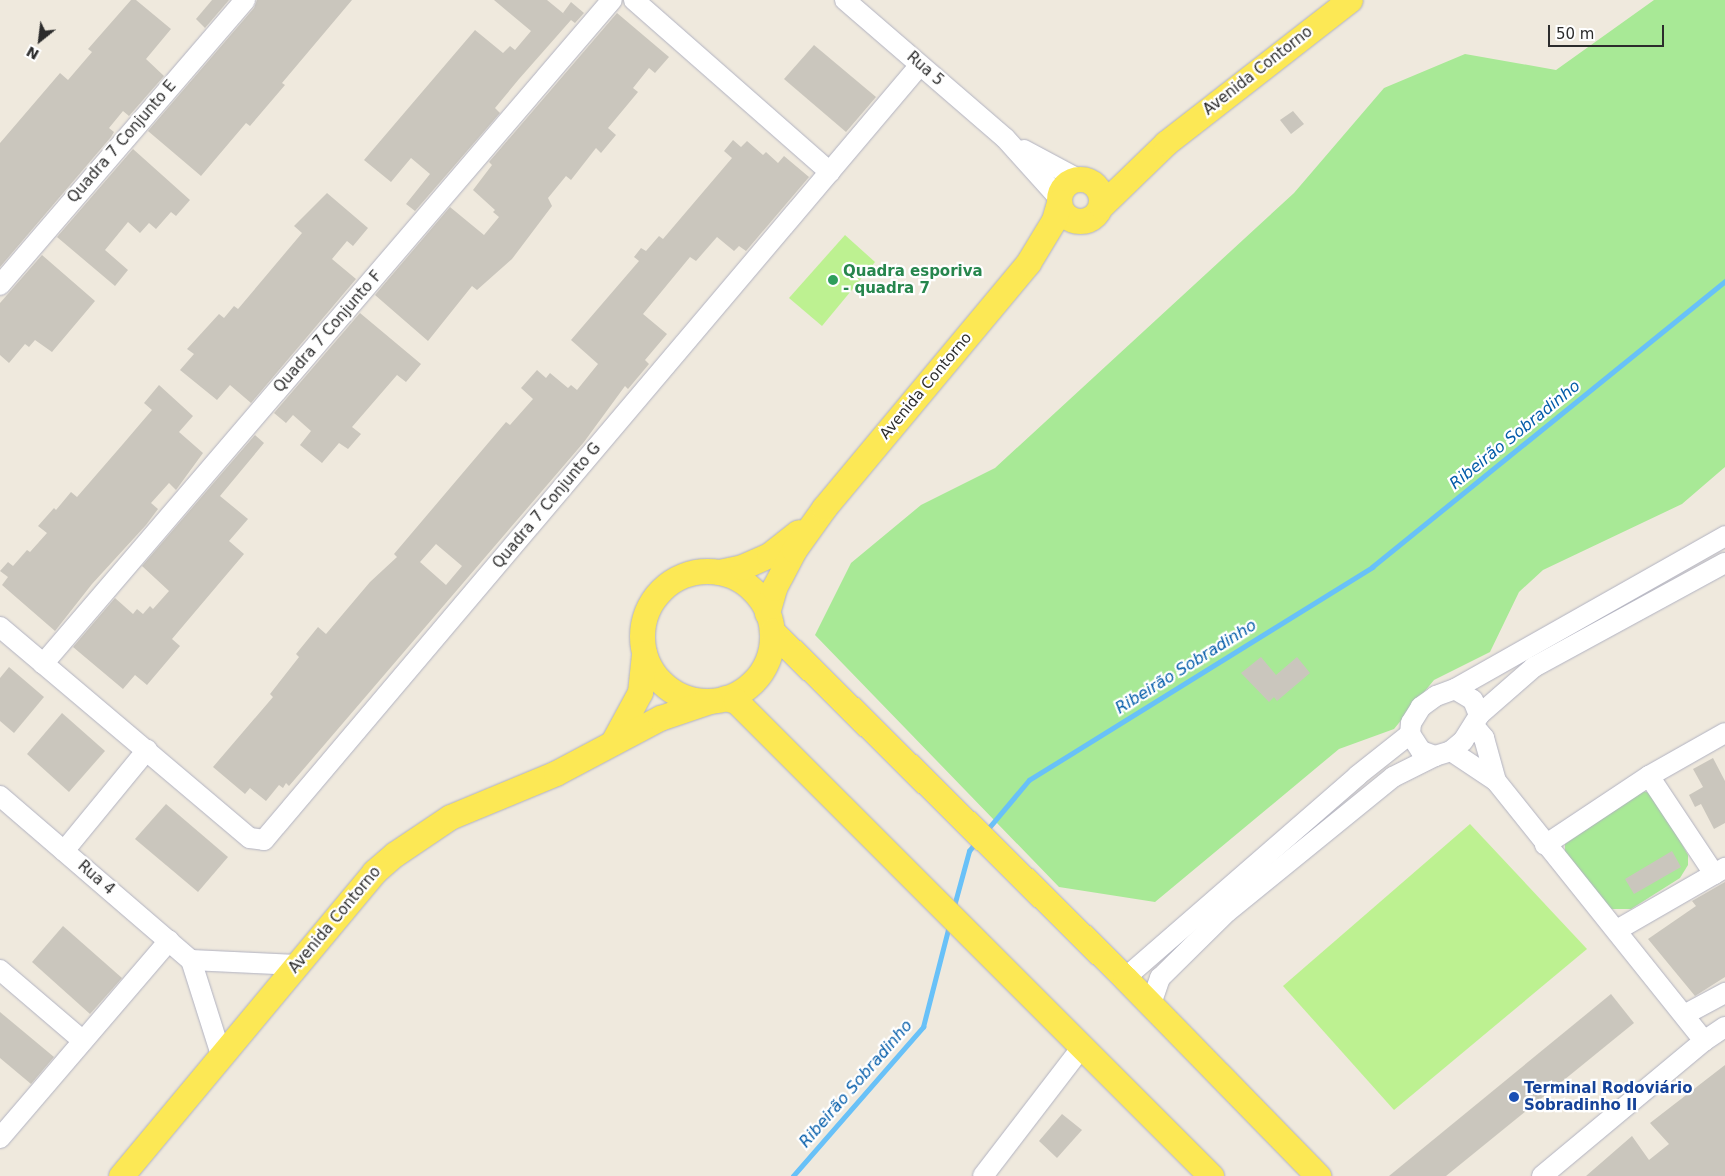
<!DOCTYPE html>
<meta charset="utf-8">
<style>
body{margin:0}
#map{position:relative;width:1725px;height:1176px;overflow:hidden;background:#efe9dd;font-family:"DejaVu Sans",sans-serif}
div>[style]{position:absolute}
.green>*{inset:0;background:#a8e996}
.pitch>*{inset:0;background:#bdf191}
.stream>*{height:4.5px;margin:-2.25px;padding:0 2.25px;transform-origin:2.25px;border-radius:2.25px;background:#68c1f8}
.building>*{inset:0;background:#cac6bd}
.roads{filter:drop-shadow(0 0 1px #b1b2c1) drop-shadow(0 0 1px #b1b2c1)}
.minor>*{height:20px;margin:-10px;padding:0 10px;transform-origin:10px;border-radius:10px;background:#fff}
.major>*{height:25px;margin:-12.5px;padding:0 12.5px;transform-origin:12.5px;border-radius:12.5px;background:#fce855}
.major>.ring{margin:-12.5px;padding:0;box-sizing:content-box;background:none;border:25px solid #fce855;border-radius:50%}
.dots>*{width:14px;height:14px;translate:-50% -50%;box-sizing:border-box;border:2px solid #fff;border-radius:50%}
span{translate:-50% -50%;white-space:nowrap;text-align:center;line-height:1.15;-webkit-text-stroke:4.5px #fff;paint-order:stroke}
.street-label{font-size:15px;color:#2c2c2c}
.leisure-label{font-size:15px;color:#27864d;font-weight:700}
.left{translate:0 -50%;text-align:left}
.transit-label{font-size:15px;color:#164399;font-weight:700}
.water-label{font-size:16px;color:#035ca9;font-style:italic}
.north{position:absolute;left:15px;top:15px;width:50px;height:50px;-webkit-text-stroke:4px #fff;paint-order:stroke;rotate:209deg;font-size:14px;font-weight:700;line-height:20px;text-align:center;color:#2c2c2c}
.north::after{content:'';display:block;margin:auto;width:18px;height:22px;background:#2c2c2c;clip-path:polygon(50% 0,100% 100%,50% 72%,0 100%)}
.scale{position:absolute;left:1548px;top:25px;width:116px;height:22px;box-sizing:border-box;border:2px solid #2c2c2c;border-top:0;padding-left:6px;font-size:15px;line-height:18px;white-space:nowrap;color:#2c2c2c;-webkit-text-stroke:4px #fff;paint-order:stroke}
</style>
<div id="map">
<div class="green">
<i style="clip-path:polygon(1654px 0,1725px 0,1725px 467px,1682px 504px,1543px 570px,1519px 592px,1490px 652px,1434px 680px,1394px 729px,1339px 749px,1155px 902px,1059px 887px,815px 635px,851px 563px,921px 505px,995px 468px,1294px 193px,1384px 88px,1465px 54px,1556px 70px)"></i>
<i style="clip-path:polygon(1642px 791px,1654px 794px,1688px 855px,1688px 865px,1680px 878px,1631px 909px,1609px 909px,1565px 853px,1565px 844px)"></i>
</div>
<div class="pitch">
<i style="clip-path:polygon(845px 235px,875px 262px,822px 326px,789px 298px)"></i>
<i style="clip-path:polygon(1470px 824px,1587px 949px,1394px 1110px,1283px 986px)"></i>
</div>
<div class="stream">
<i style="left:987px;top:830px;width:65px;rotate:-50deg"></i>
<i style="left:1029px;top:780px;width:404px;rotate:-31.8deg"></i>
<i style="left:1372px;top:567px;width:454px;rotate:-39deg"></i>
<i style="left:954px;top:906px;width:57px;rotate:-74.7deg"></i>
<i style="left:969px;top:851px;width:13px;rotate:-51deg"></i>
<i style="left:793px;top:1176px;width:198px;rotate:-48.9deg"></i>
<i style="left:923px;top:1027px;width:104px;rotate:-75.6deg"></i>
</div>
<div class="building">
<i style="clip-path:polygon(131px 0,136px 0,171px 29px,146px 59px,164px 76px,129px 116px,123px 111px,109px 128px,114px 132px,111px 137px,0 267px,0 143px,60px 73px,68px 80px,92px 52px,88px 49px)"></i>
<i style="clip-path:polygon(212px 0,229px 0,205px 28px,196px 19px)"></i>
<i style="clip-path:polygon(257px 0,352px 0,282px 83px,285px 85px,250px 126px,246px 123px,201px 176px,148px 131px,254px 8px)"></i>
<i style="clip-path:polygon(494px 0,547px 0,569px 18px,563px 13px,571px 2px,584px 13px,575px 23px,571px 20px,519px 79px,495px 108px,500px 113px,415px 211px,406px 204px,430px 174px,411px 158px,391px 182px,364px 160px,475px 30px,503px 53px,510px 46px,515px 50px,531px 31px)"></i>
<i style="clip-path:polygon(617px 13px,669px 57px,655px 73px,649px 68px,633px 88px,638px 92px,608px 128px,616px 135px,601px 153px,596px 148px,571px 180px,566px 176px,548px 198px,552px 206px,512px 259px,477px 290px,472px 286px,428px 341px,375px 295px,450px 207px,484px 235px,499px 217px,493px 212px,495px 210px,473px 190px,492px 165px,489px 162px)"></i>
<i style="clip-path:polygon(814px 45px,876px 97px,846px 132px,784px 79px)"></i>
<i style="clip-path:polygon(1293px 111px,1304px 124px,1291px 134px,1280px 120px)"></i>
<i style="clip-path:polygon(evenodd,733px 140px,741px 147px,747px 141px,763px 155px,766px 152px,778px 163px,784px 156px,809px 177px,746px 251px,739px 246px,734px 251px,717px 237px,696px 261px,690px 257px,643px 314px,667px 334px,645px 360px,649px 364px,628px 389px,625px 386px,584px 442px,289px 786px,286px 783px,283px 788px,279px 785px,266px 801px,250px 788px,245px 794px,213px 767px,273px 697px,270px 694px,299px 657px,296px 654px,318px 627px,326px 634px,370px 582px,397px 557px,394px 554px,506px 422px,510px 425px,533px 399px,521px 388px,537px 370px,546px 378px,550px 373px,568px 388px,571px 385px,577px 390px,598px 364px,571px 340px,639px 261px,634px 257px,641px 248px,646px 251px,659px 236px,663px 239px,732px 158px,724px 151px,733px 140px,436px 544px,462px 566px,446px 585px,420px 562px,436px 544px)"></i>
<i style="clip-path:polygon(133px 149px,190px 200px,176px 216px,171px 212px,156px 229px,149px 223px,140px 233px,128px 222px,105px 250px,128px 270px,115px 286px,57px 237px)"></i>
<i style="clip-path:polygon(327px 193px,368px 228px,353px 246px,347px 241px,332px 259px,356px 279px,251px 403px,230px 385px,217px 400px,180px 370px,194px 354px,187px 349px,219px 314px,224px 318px,234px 306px,238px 309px,302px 233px,294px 226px)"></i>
<i style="clip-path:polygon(42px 255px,95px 301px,52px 352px,35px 340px,29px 347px,25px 344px,9px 363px,0 355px,0 303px)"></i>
<i style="clip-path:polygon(360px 313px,421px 364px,406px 382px,397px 375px,352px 427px,361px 434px,348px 449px,339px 443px,322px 463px,300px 445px,311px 431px,293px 415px,286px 423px,274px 413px)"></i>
<i style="clip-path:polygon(159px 385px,193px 416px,179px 432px,203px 453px,176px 490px,169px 483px,151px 503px,158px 509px,146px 525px,92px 584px,55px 631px,2px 585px,8px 577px,0 571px,8px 562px,13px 566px,27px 550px,30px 552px,47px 533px,38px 526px,54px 508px,56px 510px,71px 492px,77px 497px,123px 444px,152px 410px,144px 403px)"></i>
<i style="clip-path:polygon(255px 435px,264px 443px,220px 496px,248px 519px,229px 541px,244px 554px,172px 639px,180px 646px,147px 685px,135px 675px,123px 689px,73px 647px,115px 598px,133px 614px,137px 609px,143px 614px,150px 606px,153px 609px,169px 591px,142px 566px)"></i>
<i style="clip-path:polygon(1261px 657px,1276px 675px,1297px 657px,1310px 673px,1277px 701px,1274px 697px,1269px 702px,1241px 673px)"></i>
<i style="clip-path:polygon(9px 667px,44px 697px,14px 733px,0 721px,0 678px)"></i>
<i style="clip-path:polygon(62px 713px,105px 751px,69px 792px,27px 754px)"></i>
<i style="clip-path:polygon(1713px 758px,1725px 781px,1725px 823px,1714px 829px,1701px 804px,1695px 807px,1689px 795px,1703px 787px,1693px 769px)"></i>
<i style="clip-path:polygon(166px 804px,228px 857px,198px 892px,135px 839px)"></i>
<i style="clip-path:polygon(1672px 851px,1681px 867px,1634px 894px,1625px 879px)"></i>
<i style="clip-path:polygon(1725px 882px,1725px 977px,1695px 996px,1648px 939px,1696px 906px,1692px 901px)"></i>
<i style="clip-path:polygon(63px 926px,122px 978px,90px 1014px,32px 962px)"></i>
<i style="clip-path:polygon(1611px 994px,1634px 1023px,1446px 1176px,1389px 1176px)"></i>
<i style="clip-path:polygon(0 1012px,54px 1057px,31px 1084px,0 1058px)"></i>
<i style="clip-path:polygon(1725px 1065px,1725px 1176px,1586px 1176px,1632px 1136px,1649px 1160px,1669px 1144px,1650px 1123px)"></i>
<i style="clip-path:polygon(1062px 1114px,1082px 1130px,1057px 1158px,1039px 1141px)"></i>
</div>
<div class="roads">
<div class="minor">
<i style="left:634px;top:0;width:261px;rotate:41.3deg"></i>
<i style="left:845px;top:0;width:211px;rotate:40.8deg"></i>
<i style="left:1005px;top:138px;width:81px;rotate:48deg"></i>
<i style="left:1024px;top:150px;width:61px;rotate:28.2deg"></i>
<i style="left:0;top:285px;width:376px;rotate:-49.3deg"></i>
<i style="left:0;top:627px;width:327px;rotate:40.2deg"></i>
<i style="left:250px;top:838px;width:14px;rotate:8deg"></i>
<i style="left:264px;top:840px;width:1015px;rotate:-49.75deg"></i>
<i style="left:43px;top:664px;width:874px;rotate:-49.41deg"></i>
<i style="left:1455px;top:689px;width:310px;rotate:-29.5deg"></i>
<i style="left:1479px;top:715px;width:16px;rotate:-112deg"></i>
<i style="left:1473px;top:700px;width:21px;rotate:-149deg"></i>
<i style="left:1455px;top:689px;width:20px;rotate:160deg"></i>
<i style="left:1436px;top:696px;width:19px;rotate:144deg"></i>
<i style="left:1421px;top:707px;width:19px;rotate:122deg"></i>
<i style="left:1411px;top:723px;width:11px;rotate:95deg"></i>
<i style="left:1410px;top:734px;width:20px;rotate:57deg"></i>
<i style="left:1421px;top:751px;width:15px;rotate:20deg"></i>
<i style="left:1435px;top:756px;width:17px;rotate:-17deg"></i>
<i style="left:1451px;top:751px;width:16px;rotate:-40deg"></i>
<i style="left:1463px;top:741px;width:31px;rotate:-58deg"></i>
<i style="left:1479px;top:715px;width:73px;rotate:-41.1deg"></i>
<i style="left:1534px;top:667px;width:217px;rotate:-28.6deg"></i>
<i style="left:1474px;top:726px;width:16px;rotate:50deg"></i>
<i style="left:1484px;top:738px;width:45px;rotate:74.4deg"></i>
<i style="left:1451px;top:751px;width:54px;rotate:33.7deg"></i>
<i style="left:1496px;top:781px;width:333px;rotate:51.3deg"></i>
<i style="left:1649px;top:776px;width:118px;rotate:56.4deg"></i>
<i style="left:0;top:796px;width:252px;rotate:40.7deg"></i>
<i style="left:191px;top:960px;width:103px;rotate:72.4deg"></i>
<i style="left:1545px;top:845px;width:125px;rotate:-33.6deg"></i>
<i style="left:1649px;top:776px;width:87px;rotate:-29.5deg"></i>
<i style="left:64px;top:851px;width:131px;rotate:-50.6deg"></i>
<i style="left:1617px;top:930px;width:125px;rotate:-29.9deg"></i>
<i style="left:191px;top:960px;width:106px;rotate:2.7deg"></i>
<i style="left:0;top:970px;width:108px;rotate:40.5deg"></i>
<i style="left:1125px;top:978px;width:308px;rotate:-41deg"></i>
<i style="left:1357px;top:776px;width:68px;rotate:-38.4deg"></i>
<i style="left:1151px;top:1004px;width:28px;rotate:-71deg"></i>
<i style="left:1160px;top:978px;width:94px;rotate:-44.6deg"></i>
<i style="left:1227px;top:912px;width:214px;rotate:-39.1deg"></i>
<i style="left:1393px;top:777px;width:47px;rotate:-26.6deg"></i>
<i style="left:1684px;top:1015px;width:47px;rotate:-28.2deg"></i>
<i style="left:0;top:1138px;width:260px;rotate:-49.4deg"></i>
<i style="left:983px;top:1176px;width:163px;rotate:-52.5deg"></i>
<i style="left:1542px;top:1176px;width:211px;rotate:-39.8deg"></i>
<i style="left:1704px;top:1041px;width:25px;rotate:-34deg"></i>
</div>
<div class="major">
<i class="ring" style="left:1059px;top:179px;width:17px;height:17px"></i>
<i style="left:1101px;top:206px;width:91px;rotate:-44.1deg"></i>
<i style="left:1166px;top:143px;width:233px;rotate:-37.9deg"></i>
<i class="ring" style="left:642px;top:571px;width:105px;height:105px"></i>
<i style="left:719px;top:572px;width:24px;rotate:-12deg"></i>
<i style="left:742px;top:567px;width:30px;rotate:-24deg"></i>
<i style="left:769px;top:555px;width:37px;rotate:-38deg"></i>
<i style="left:767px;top:613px;width:26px;rotate:-74deg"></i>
<i style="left:774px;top:588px;width:43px;rotate:-62.2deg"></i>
<i style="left:794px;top:550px;width:52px;rotate:-54.5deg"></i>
<i style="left:824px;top:508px;width:319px;rotate:-50.2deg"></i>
<i style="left:1028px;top:263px;width:50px;rotate:-58.8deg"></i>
<i style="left:1054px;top:220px;width:19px;rotate:-74deg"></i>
<i style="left:772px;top:631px;width:495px;rotate:44.5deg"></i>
<i style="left:1125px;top:978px;width:277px;rotate:45.7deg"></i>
<i style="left:725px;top:698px;width:11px;rotate:15deg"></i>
<i style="left:736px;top:701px;width:672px;rotate:45deg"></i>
<i style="left:613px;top:742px;width:57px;rotate:-61.6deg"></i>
<i style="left:640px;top:692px;width:39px;rotate:-84deg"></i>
<i style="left:121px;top:1176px;width:396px;rotate:-50.2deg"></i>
<i style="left:374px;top:872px;width:28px;rotate:-41deg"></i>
<i style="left:395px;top:854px;width:66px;rotate:-33.9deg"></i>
<i style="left:450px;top:817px;width:115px;rotate:-22.5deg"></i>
<i style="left:556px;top:773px;width:118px;rotate:-27.9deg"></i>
<i style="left:660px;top:718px;width:53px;rotate:-18.8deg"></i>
</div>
</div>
<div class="dots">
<i style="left:833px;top:280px;background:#2e9e5b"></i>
<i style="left:1514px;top:1097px;background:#1a4fb4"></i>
</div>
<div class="street-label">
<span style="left:925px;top:69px;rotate:41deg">Rua 5</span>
<span style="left:1258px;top:71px;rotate:-38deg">Avenida Contorno</span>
<span style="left:122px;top:142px;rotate:-49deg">Quadra 7 Conjunto E</span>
<span style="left:328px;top:332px;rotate:-49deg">Quadra 7 Conjunto F</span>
<span style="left:926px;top:386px;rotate:-50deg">Avenida Contorno</span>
<span style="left:547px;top:506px;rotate:-50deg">Quadra 7 Conjunto G</span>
<span style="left:96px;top:878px;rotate:41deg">Rua 4</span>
<span style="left:335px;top:920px;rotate:-50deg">Avenida Contorno</span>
</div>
<div class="leisure-label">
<span class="left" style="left:843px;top:280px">Quadra esporiva<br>- quadra 7</span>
</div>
<div class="transit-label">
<span class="left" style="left:1524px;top:1097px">Terminal Rodoviário<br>Sobradinho II</span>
</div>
<div class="water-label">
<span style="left:1515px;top:435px;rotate:-39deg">Ribeirão Sobradinho</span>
<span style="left:1186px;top:667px;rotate:-32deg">Ribeirão Sobradinho</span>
<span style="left:856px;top:1084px;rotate:-49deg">Ribeirão Sobradinho</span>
</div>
<div class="north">N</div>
<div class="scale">50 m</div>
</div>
